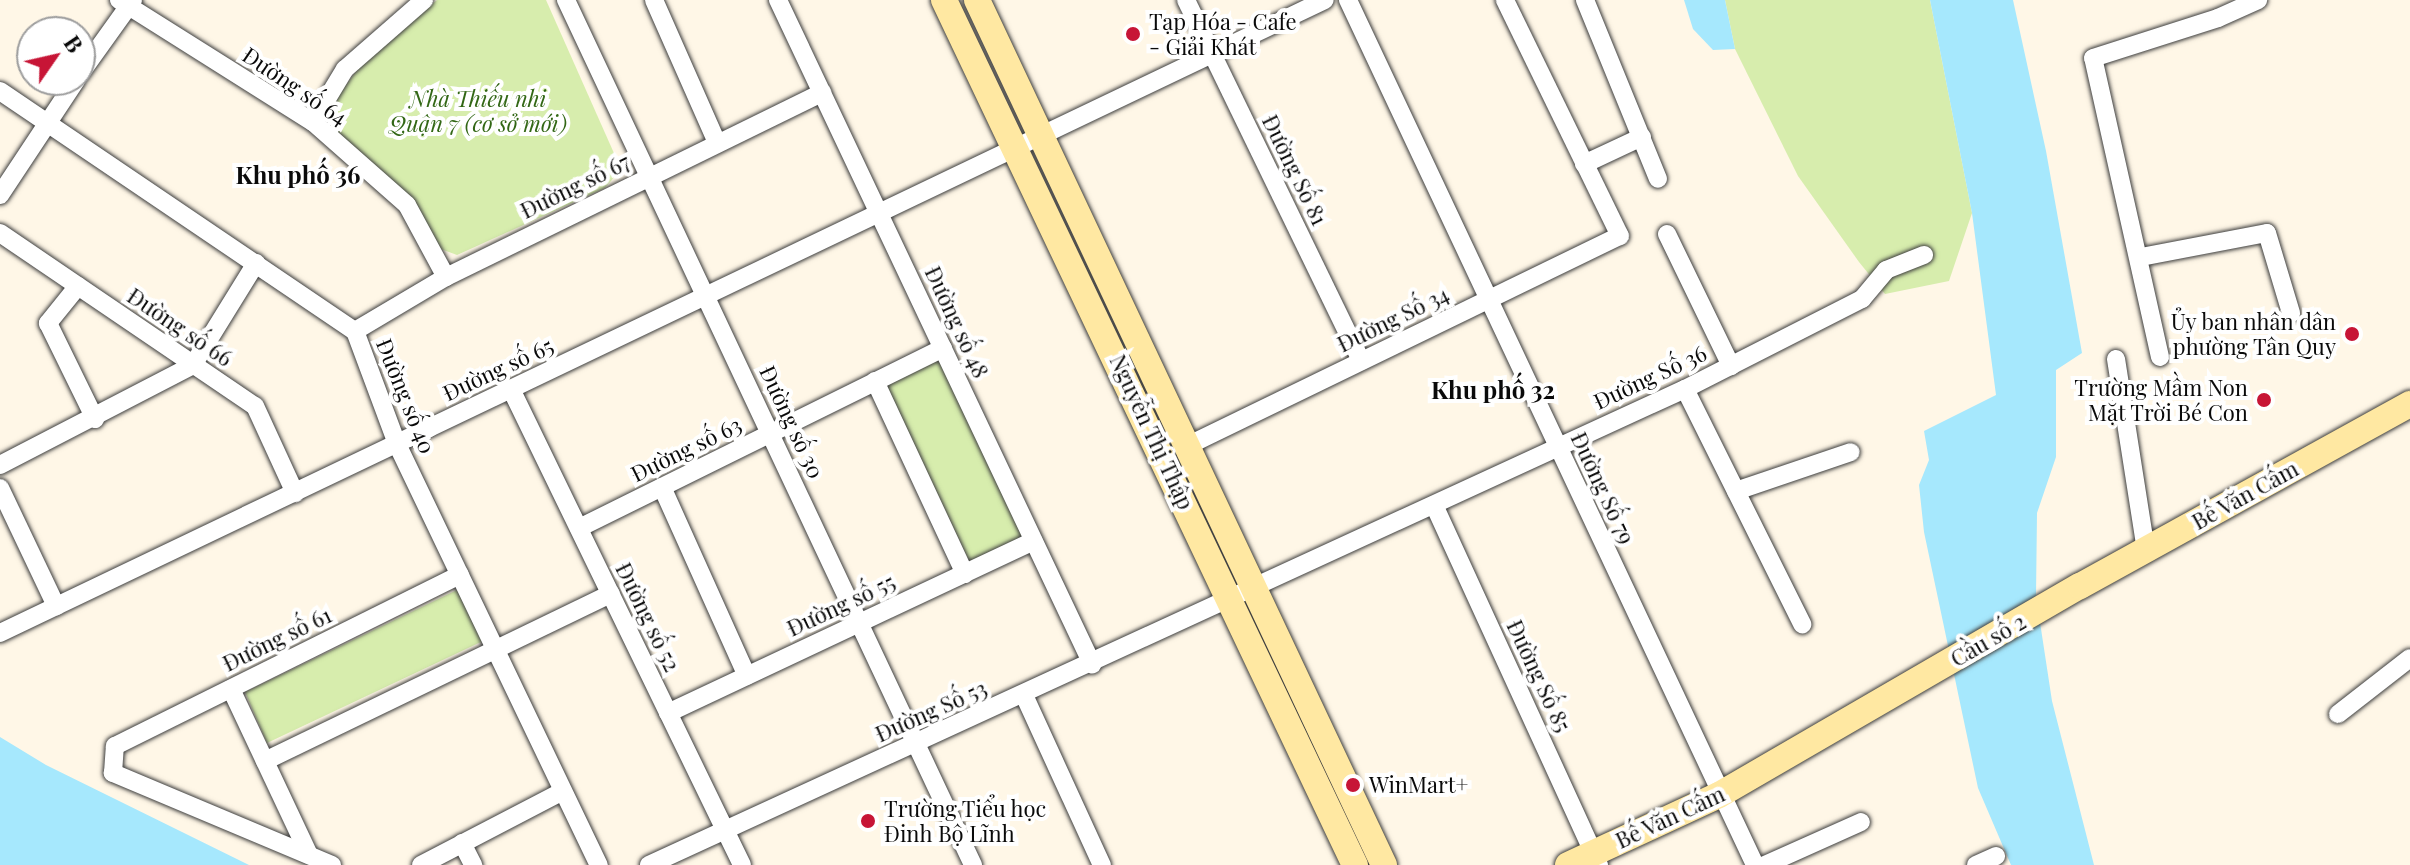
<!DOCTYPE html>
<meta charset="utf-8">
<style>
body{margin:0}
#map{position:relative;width:2410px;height:865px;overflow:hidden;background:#fff7e7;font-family:"Playfair Display",serif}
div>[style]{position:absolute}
.green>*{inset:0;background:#d7edad}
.water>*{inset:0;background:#a6e8fd}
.roads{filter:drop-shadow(0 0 2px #3d3d3d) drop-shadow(0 0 2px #3d3d3d)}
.street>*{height:18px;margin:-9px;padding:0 9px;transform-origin:9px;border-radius:9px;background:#fff}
.secondary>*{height:26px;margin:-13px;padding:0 13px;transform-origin:13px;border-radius:13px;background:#ffe8a2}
.dots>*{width:22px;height:22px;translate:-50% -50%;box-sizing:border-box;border:4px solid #fff;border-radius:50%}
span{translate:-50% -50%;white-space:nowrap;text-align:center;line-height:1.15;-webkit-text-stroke:8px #fff;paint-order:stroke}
.poi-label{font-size:22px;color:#0a0a0a}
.left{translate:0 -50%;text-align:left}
.right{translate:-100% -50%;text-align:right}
.street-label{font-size:22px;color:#0a0a0a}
.park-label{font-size:22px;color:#326715;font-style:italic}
.neighbourhood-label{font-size:24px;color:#0a0a0a;font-weight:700}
.north{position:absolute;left:16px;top:16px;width:80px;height:80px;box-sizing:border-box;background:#fff;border:2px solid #9d9d9d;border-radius:50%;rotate:56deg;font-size:22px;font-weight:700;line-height:32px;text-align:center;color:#0a0a0a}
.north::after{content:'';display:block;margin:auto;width:28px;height:36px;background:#c71536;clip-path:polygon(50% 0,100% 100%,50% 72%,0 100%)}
</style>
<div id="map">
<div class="green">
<i style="clip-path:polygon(437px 0,546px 0,621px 169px,605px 188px,457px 255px,438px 248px,330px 130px,328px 120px,329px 108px,366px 58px)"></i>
<i style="clip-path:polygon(1725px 0,1930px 0,1972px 213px,1949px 281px,1885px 294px,1859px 262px,1798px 176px,1735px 49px)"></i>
<i style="clip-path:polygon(941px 356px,1025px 540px,972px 567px,885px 383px)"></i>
<i style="clip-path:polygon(459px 589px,483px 641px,267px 743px,245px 692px)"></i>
</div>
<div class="water">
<i style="clip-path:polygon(1684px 0,1725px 0,1735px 49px,1713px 50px,1693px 29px)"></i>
<i style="clip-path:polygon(1930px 0,2013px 0,2046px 151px,2082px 353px,2056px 370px,2056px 457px,2037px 513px,2036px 596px,2052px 701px,2094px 865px,2011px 865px,1978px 788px,1924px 532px,1919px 485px,1929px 460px,1924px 431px,1996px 395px,1972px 213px)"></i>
<i style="clip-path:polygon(0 737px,46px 765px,249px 865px,0 865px)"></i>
</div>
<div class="roads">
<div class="street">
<i style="left:119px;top:0;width:229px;rotate:32.2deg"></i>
<i style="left:313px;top:122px;width:125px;rotate:41.4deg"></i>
<i style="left:407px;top:205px;width:82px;rotate:61.6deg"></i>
<i style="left:566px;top:0;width:956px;rotate:64.8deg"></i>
<i style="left:654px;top:0;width:156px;rotate:66.2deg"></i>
<i style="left:778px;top:0;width:735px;rotate:64.69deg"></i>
<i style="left:1186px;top:0;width:401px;rotate:64.1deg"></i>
<i style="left:1348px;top:0;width:956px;rotate:64.8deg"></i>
<i style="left:1585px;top:0;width:193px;rotate:67.8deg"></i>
<i style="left:80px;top:74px;width:91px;rotate:-54.4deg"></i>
<i style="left:0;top:91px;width:429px;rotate:34.1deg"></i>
<i style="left:355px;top:331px;width:121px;rotate:69.6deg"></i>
<i style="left:397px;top:444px;width:467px;rotate:64.4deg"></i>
<i style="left:313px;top:122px;width:62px;rotate:-58.9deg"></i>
<i style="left:345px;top:69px;width:105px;rotate:-41.1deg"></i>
<i style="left:1584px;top:164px;width:64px;rotate:-25deg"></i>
<i style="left:0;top:195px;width:138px;rotate:-56.5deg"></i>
<i style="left:0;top:233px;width:308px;rotate:34.2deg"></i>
<i style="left:255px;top:406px;width:96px;rotate:65.3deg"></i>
<i style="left:1667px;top:234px;width:147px;rotate:64.1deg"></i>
<i style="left:2141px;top:257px;width:128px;rotate:-10.8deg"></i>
<i style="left:2267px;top:233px;width:84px;rotate:73.3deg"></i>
<i style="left:78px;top:286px;width:48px;rotate:129deg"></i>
<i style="left:48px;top:323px;width:107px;rotate:63.9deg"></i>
<i style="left:355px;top:331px;width:106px;rotate:-30.7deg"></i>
<i style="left:446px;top:277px;width:419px;rotate:-26.1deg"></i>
<i style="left:2160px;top:357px;width:306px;rotate:-102.6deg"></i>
<i style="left:2093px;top:58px;width:131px;rotate:-17.7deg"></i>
<i style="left:2218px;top:18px;width:44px;rotate:-24.2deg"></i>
<i style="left:2116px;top:359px;width:193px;rotate:81.1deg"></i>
<i style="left:875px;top:381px;width:213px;rotate:65deg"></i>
<i style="left:511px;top:389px;width:529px;rotate:64.11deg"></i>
<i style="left:1685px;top:389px;width:263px;rotate:63.5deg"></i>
<i style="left:1187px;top:446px;width:481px;rotate:-25.9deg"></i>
<i style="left:1620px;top:236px;width:263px;rotate:-116deg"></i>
<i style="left:0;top:465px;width:217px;rotate:-27.4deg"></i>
<i style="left:193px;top:365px;width:120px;rotate:-58.3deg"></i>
<i style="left:662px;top:487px;width:207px;rotate:65.8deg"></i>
<i style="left:0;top:488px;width:131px;rotate:64.6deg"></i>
<i style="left:1736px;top:491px;width:121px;rotate:-18.7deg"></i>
<i style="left:1435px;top:507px;width:394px;rotate:65.4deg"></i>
<i style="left:579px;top:528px;width:406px;rotate:-26.3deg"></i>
<i style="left:0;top:633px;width:1468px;rotate:-25.54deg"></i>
<i style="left:231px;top:689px;width:183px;rotate:64.8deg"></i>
<i style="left:1024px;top:695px;width:187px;rotate:65.4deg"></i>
<i style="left:668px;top:713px;width:404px;rotate:-25.2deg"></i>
<i style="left:2338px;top:714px;width:91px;rotate:-37.9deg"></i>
<i style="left:265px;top:761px;width:384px;rotate:-25.8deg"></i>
<i style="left:462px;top:843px;width:25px;rotate:63deg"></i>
<i style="left:332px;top:865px;width:238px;rotate:-157.2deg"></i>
<i style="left:113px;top:773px;width:27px;rotate:-86deg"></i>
<i style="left:115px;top:746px;width:385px;rotate:-26.4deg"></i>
<i style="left:421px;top:865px;width:160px;rotate:-27.5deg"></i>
<i style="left:649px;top:865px;width:1140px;rotate:-24.68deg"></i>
<i style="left:1685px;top:389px;width:199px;rotate:-27deg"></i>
<i style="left:1862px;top:299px;width:38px;rotate:-50deg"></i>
<i style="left:1886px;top:270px;width:41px;rotate:-21.5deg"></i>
<i style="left:1765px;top:865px;width:105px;rotate:-24.1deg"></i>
<i style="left:1976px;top:865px;width:22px;rotate:-24deg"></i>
</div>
<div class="secondary">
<i style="left:944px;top:0;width:958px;rotate:64.59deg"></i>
<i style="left:977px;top:0;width:956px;rotate:64.8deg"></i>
<i style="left:1568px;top:865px;width:166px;rotate:-24.9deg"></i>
<i style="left:1719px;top:795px;width:417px;rotate:-30.1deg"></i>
<i style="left:2080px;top:586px;width:377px;rotate:-28.9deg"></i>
</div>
</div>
<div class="dots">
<i style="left:1133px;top:34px;background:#c71536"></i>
<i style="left:2352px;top:334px;background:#c71536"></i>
<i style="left:2264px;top:400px;background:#c71536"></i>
<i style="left:1353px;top:785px;background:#c71536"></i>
<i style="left:868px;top:821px;background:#c71536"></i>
</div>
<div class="poi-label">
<span class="left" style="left:1149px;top:34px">Tạp Hóa - Cafe<br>- Giải Khát</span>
<span class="right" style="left:2336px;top:334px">Ủy ban nhân dân<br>phường Tân Quy</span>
<span class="right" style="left:2248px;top:400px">Trường Mầm Non<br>Mặt Trời Bé Con</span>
<span class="left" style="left:1369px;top:785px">WinMart+</span>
<span class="left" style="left:884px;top:821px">Trường Tiểu học<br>Đinh Bộ Lĩnh</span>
</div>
<div class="street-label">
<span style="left:295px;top:86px;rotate:34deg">Đường số 64</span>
<span style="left:1295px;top:170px;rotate:64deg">Đường Số 81</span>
<span style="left:575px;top:186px;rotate:-26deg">Đường số 67</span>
<span style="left:1393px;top:319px;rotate:-26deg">Đường Số 34</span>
<span style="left:957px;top:322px;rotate:65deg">Đường số 48</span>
<span style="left:180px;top:327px;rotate:34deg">Đường số 66</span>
<span style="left:498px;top:369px;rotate:-25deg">Đường số 65</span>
<span style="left:1650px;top:377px;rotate:-25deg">Đường Số 36</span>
<span style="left:406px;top:396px;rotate:68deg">Đường số 40</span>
<span style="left:792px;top:422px;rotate:65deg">Đường số 30</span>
<span style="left:1152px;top:432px;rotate:65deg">Nguyễn Thị Thập</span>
<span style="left:686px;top:449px;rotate:-26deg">Đường số 63</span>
<span style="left:1603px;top:488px;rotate:65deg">Đường Số 79</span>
<span style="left:2245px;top:495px;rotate:-29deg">Bế Văn Cấm</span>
<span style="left:841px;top:605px;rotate:-25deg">Đường số 55</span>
<span style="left:648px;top:617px;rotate:64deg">Đường số 52</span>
<span style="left:277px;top:639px;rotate:-26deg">Đường số 61</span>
<span style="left:1988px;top:640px;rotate:-30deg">Cầu số 2</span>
<span style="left:1539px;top:676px;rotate:65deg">Đường Số 85</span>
<span style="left:931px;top:711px;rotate:-24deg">Đường Số 53</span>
<span style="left:1670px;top:817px;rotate:-25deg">Bế Văn Cấm</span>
</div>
<div class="park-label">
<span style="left:478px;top:111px">Nhà Thiếu nhi<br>Quận 7 (cơ sở mới)</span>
</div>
<div class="neighbourhood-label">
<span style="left:298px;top:175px">Khu phố 36</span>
<span style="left:1493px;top:390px">Khu phố 32</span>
</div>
<div class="north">B</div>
</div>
